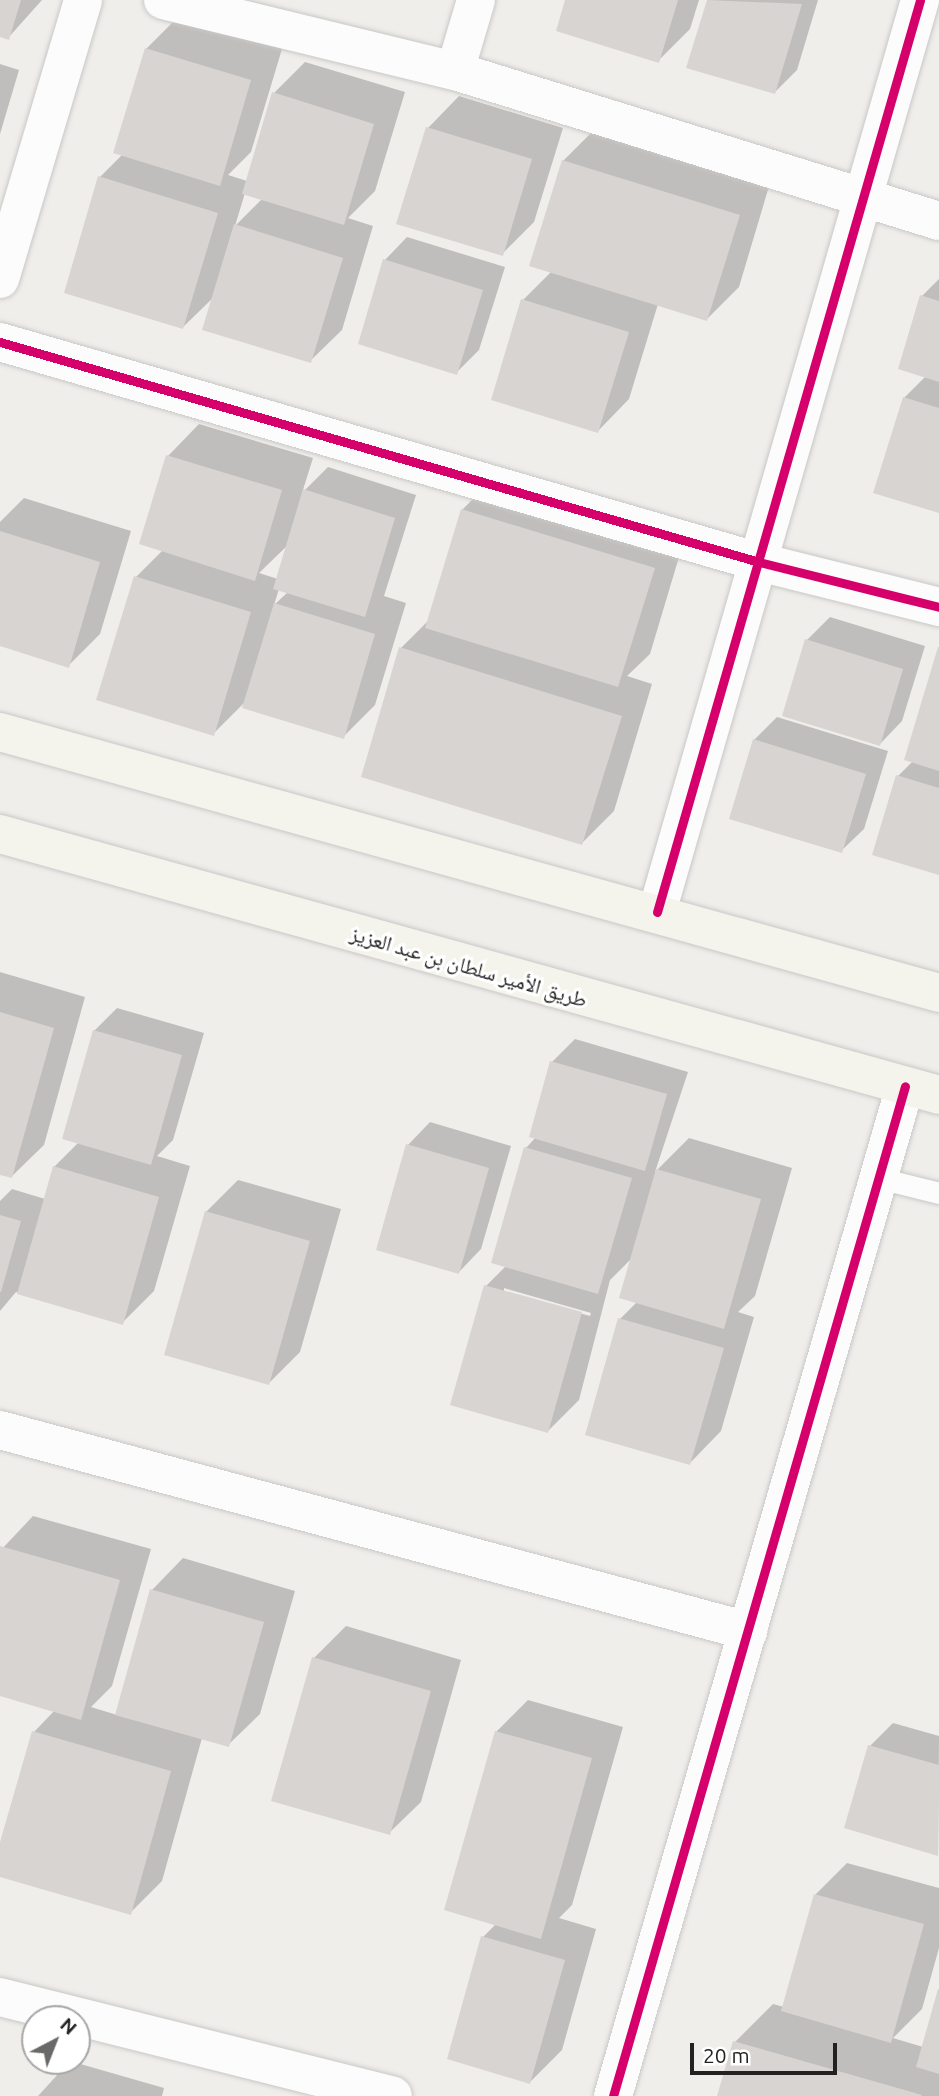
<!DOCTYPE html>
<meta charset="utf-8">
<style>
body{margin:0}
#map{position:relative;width:939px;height:2096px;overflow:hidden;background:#f0eeeb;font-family:Ubuntu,"Noto Naskh Arabic",sans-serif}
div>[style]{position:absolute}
.shadow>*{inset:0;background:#0003}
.building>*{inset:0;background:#d7d4d2}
.roads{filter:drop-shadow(0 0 2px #c9c8c7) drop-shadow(0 0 2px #c9c8c7)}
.lane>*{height:21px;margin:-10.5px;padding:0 10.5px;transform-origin:10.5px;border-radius:10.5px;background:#fdfcfc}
.street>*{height:38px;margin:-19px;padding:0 19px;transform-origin:19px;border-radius:19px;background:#fdfcfc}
.secondary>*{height:38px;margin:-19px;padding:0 19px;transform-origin:19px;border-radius:19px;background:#f4f4ed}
.cycleway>*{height:9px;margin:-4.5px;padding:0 4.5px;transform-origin:4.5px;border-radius:4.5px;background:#d6006c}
span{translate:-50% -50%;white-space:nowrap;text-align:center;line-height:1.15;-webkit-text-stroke:6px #fff;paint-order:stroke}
.street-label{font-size:21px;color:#222}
.north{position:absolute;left:21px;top:2005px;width:70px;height:70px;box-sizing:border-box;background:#fff;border:2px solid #a7a7a7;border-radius:50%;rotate:42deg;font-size:19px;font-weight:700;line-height:28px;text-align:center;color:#222}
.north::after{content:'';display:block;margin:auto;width:24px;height:32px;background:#6a6968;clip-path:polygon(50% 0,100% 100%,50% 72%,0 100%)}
.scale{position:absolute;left:690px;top:2043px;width:147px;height:32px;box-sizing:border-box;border:4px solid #222;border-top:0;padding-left:9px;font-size:21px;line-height:24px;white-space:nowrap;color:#222;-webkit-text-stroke:5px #fff;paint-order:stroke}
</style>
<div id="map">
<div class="shadow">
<i style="clip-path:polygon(0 0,42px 0,8px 38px,0 35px)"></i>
<i style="clip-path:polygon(567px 0,699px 0,690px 29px,658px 61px)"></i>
<i style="clip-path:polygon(708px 0,818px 0,797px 70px,774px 93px,688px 66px)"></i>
<i style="clip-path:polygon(evenodd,178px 17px,282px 49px,251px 152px,228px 175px,247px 181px,274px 93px,305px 62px,405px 92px,375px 191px,348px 218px,373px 226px,342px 330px,310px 361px,215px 296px,183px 327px,100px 177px,123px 154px,146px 49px,178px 17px,245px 193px,262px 199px,235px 226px,245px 193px)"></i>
<i style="clip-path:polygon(0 64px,19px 70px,0 134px)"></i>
<i style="clip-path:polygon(459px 96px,563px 128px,534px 222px,502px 254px,428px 128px)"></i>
<i style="clip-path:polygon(595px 129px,770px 183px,739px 287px,707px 319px,658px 304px,629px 399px,598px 431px,523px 300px,552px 271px,563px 161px)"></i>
<i style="clip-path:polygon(407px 237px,505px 267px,479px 350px,456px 373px,385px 260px)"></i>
<i style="clip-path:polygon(939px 279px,939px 511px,904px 398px,926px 376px,922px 296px)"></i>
<i style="clip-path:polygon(evenodd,199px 424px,313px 458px,302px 493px,328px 467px,416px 495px,384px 596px,406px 603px,375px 705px,343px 737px,246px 701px,213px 734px,136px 577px,163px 550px,168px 456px,199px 424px,288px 545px,278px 579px,259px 573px,288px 545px,199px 424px,279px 589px,288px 592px,274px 605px,279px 589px)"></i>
<i style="clip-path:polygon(494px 478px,685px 537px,650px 654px,627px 676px,652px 684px,614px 811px,582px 843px,401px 648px,429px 620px,462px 510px)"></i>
<i style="clip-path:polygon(24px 498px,131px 531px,100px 634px,68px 666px,0 645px,0 522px)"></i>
<i style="clip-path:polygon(830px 617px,925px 646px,902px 721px,880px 744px,807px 640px)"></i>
<i style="clip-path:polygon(939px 651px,939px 873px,898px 776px,913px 761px)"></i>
<i style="clip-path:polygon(777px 717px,888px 751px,864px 829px,841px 851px,754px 740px)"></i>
<i style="clip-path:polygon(0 972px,85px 997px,44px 1145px,12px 1176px,0 1173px)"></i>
<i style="clip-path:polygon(117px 1008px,204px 1033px,173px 1140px,157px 1156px,190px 1166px,154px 1291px,122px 1323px,16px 1292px,0 1311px,0 1201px,12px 1189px,45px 1199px,54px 1167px,79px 1142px,94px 1031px)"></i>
<i style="clip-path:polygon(evenodd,575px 1039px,688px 1072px,655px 1172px,689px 1138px,792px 1168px,755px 1296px,738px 1312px,754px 1317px,721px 1431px,690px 1463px,620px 1319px,637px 1302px,633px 1257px,610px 1280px,579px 1400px,548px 1431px,486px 1286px,506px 1266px,526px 1148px,536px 1137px,552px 1062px,575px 1039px,504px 1288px,591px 1313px,590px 1316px,504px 1292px,504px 1288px)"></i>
<i style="clip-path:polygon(430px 1122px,511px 1146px,481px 1249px,459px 1272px,408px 1145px)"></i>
<i style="clip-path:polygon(238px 1180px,341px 1209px,300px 1352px,269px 1383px,206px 1212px)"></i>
<i style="clip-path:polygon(33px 1516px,151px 1549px,112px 1686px,91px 1707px,117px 1715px,152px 1590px,183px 1558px,295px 1591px,260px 1714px,228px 1745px,202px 1738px,162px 1881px,130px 1913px,0 1875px,0 1849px,34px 1732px,55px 1710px,0 1694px,0 1551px)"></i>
<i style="clip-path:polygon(346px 1626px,461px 1660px,421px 1802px,389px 1833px,314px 1658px)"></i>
<i style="clip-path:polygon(528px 1700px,623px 1727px,572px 1905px,559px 1918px,596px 1929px,562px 2050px,530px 2082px,483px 1937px,496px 1924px,496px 1732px)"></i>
<i style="clip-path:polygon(893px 1723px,939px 1736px,938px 1854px,846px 1827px,870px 1746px)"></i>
<i style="clip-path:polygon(847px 1863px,939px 1888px,939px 1948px,922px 2009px,893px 2038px,923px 2047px,939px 1992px,939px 2096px,719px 2096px,735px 2042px,773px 2004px,784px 2007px,816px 1894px)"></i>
<i style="clip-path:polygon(70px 2061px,164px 2088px,162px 2096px,38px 2096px)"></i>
</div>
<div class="building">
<i style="clip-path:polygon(0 0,21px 0,9px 40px,0 37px)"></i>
<i style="clip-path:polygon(565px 0,678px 0,659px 63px,556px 31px)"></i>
<i style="clip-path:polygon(707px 0,802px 4px,775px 94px,686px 68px)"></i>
<i style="clip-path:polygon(145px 48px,251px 80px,220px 186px,113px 153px)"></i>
<i style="clip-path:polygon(272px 92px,374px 124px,344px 225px,242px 194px)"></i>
<i style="clip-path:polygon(426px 127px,532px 159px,503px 256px,396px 224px)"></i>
<i style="clip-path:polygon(562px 160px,740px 215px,707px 321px,529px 266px)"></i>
<i style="clip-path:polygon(98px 176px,218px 213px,183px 329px,64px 293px)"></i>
<i style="clip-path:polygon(234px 224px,343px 258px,311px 363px,202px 330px)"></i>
<i style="clip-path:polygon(383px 259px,483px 290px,457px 375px,358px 344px)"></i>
<i style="clip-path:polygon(920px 295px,939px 301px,939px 382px,898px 369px)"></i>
<i style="clip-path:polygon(521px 299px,629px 332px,598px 433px,491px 400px)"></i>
<i style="clip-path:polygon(903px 397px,939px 408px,939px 513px,873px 493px)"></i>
<i style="clip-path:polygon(166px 455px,282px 490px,255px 581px,139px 544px)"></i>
<i style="clip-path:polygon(303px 489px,395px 518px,365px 617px,273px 589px)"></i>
<i style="clip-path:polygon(461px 509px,655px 568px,618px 687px,425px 628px)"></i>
<i style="clip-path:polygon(0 531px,100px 562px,69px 668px,0 646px)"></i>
<i style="clip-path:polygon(134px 576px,251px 612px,214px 736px,96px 700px)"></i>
<i style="clip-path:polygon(274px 603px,375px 634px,344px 739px,242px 708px)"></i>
<i style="clip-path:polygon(805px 639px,903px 669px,880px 746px,782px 716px)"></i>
<i style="clip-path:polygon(399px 647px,622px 716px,582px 845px,361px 777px)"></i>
<i style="clip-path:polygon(938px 647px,939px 647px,939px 771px,904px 760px)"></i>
<i style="clip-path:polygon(753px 739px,866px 774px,842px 853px,729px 819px)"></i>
<i style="clip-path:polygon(896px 775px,939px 788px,939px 875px,872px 855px)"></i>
<i style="clip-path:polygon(0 1012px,54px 1028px,12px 1178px,0 1175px)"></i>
<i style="clip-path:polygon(93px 1030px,182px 1055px,151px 1165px,62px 1139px)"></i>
<i style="clip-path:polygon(550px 1061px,667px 1094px,645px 1171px,529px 1137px)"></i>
<i style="clip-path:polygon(406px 1144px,489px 1168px,459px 1274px,376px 1250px)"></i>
<i style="clip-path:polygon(524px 1147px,632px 1178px,598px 1294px,491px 1263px)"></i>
<i style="clip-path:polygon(53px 1166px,159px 1197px,123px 1325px,17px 1294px)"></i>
<i style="clip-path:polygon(656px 1169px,761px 1199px,724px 1329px,619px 1298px)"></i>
<i style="clip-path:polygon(205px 1211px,310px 1241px,269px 1385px,164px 1355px)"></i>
<i style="clip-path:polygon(0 1215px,21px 1221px,1px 1292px,0 1292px)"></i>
<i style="clip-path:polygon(484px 1285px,582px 1312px,548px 1433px,450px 1405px)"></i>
<i style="clip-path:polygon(618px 1318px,724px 1348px,690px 1465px,585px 1435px)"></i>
<i style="clip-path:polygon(0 1546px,120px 1580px,81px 1720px,0 1696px)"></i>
<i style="clip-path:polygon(150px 1589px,264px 1622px,229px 1747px,115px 1715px)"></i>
<i style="clip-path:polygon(312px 1657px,431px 1691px,390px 1835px,271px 1801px)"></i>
<i style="clip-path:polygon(32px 1731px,171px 1771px,131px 1915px,0 1877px,0 1842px)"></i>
<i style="clip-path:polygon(495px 1731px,592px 1758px,541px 1939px,444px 1910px)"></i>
<i style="clip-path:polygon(868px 1745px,939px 1765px,938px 1856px,844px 1828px)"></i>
<i style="clip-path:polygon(814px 1894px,924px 1924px,891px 2043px,781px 2011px)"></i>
<i style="clip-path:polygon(481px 1936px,565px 1960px,530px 2084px,447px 2059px)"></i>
<i style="clip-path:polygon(938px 1989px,939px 1989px,939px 2074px,916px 2067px)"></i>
<i style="clip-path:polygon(733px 2041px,922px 2095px,921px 2096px,717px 2096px)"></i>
</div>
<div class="roads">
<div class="lane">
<i style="left:879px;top:1178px;width:62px;rotate:14deg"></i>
</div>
<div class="street">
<i style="left:163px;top:0;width:301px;rotate:13.7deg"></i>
<i style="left:455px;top:71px;width:507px;rotate:17.22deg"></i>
<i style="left:455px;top:71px;width:74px;rotate:-73.5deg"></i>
<i style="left:0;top:279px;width:291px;rotate:-73.4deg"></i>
<i style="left:0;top:342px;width:790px;rotate:16.16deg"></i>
<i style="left:759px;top:562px;width:186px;rotate:14deg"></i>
<i style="left:657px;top:912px;width:949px;rotate:-73.91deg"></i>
<i style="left:0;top:1430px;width:775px;rotate:15.04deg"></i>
<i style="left:0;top:1997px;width:405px;rotate:14.1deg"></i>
<i style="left:613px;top:2096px;width:1051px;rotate:-73.87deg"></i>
</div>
<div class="secondary">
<i style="left:0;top:732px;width:975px;rotate:15.53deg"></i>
<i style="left:0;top:834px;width:975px;rotate:15.53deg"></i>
</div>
</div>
<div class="cycleway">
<i style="left:0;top:342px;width:790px;rotate:16.16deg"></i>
<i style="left:759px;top:562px;width:186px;rotate:14deg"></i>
<i style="left:657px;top:912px;width:949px;rotate:-73.91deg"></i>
<i style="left:613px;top:2096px;width:1051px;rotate:-73.87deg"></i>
</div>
<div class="street-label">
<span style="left:469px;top:966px;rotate:16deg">طريق الأمير سلطان بن عبد العزيز</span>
</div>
<div class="north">N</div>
<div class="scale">20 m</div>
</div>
